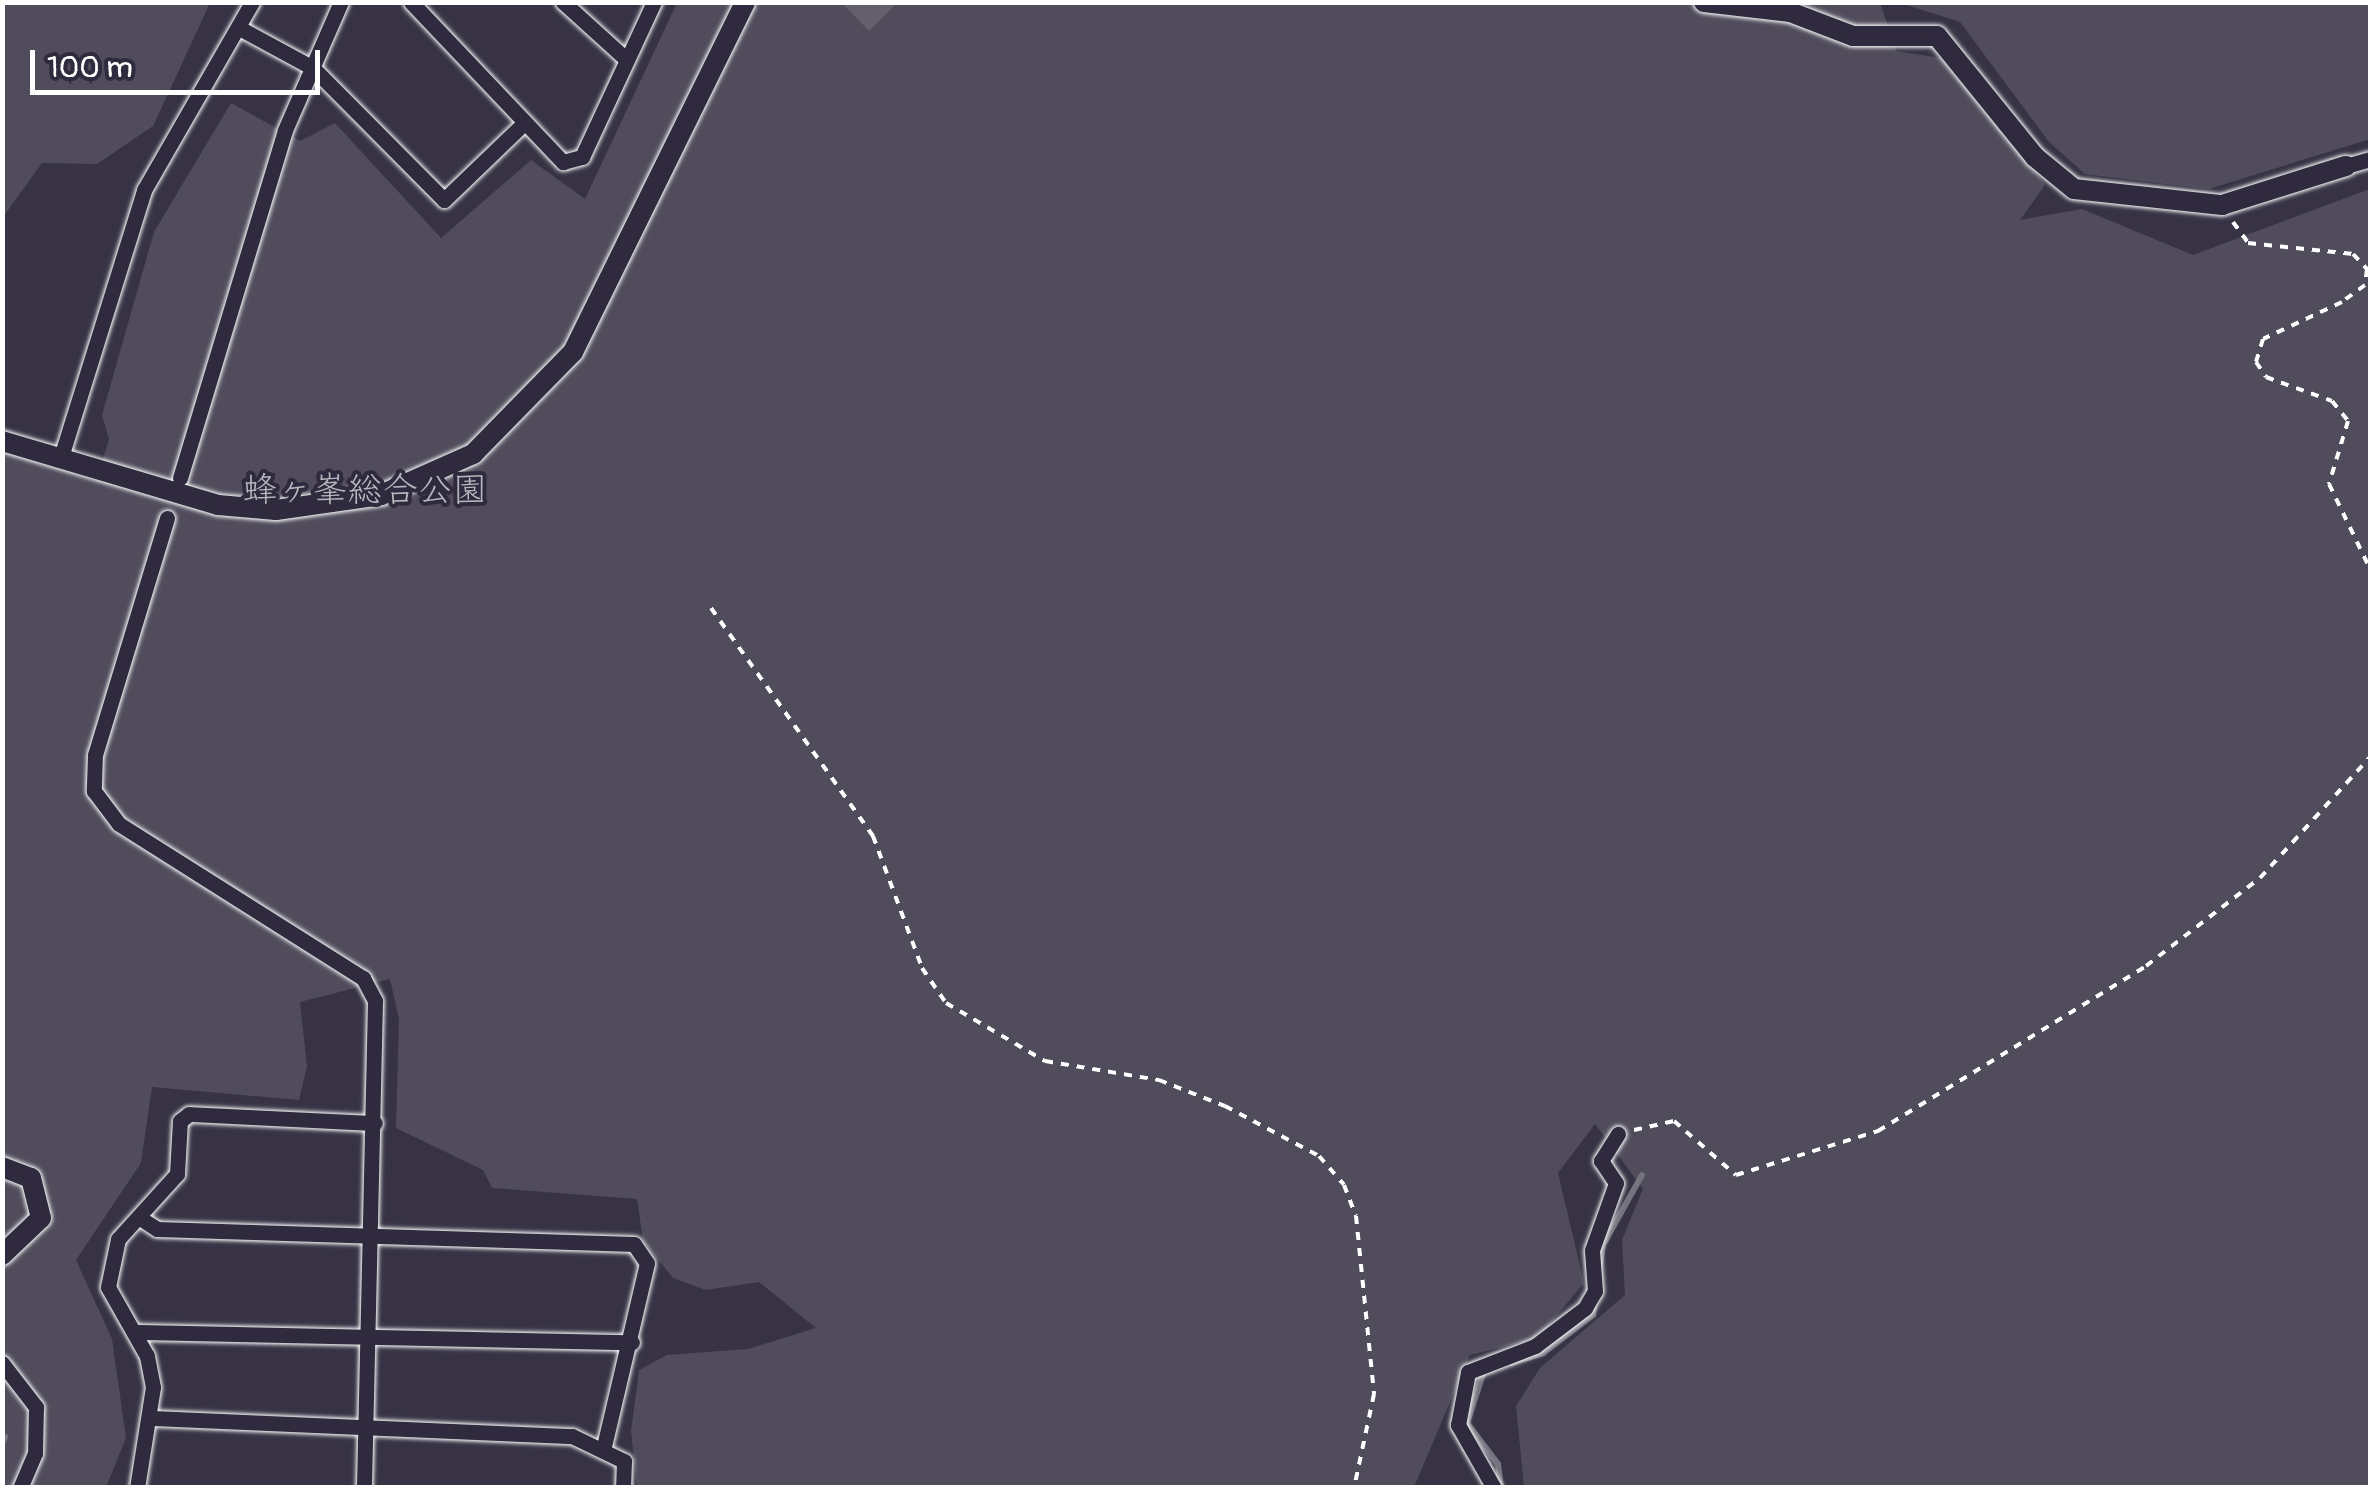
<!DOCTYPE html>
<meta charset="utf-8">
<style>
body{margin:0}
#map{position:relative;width:2373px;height:1490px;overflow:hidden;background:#373345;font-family:Pangolin,"Klee One",sans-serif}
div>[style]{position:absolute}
.green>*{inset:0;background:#514c5c}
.stream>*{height:6px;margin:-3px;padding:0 3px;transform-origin:3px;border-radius:3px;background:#76737f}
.building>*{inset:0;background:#635f6d}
.path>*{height:4px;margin-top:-2px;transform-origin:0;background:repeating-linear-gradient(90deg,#fff 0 8px,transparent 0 16px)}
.roads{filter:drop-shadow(0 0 2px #fff) drop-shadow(0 0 2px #fff)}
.minor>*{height:15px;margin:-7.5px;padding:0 7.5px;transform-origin:7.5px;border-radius:7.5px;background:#2f2a3d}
.tertiary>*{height:20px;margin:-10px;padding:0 10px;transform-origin:10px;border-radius:10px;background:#2f2a3d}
span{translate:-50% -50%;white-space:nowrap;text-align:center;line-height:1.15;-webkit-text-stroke:8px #2f2a3d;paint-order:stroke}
.park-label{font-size:35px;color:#b9b7be}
.frame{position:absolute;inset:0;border:5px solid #fff;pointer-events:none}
.scale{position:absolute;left:30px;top:50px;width:290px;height:45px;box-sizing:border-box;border:5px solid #fff;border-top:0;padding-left:12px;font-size:30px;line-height:35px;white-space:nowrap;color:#fff;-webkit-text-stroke:8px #2f2a3d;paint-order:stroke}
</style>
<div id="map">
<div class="green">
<i style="clip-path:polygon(3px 2px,210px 3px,153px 126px,97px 164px,42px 163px,3px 217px)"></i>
<i style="clip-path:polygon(1880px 2px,1896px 51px,1948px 59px,2045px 185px,2020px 220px,2082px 209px,2193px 255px,2370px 189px,2370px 1487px,1524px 1487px,1516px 1406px,1540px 1368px,1625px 1295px,1622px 1240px,1643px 1189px,1595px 1124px,1558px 1173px,1584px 1283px,1538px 1338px,1470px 1355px,1414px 1487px,637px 1487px,631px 1431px,639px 1370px,667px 1355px,748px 1349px,816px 1328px,759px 1282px,706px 1290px,673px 1278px,643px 1241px,637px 1199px,492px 1188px,483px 1170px,396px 1128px,399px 1019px,390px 979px,300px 1002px,307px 1066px,299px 1100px,152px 1087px,141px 1163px,76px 1260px,112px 1339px,126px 1438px,106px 1487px,3px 1488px,3px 451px,96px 481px,109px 439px,102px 415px,154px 232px,231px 103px,300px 141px,335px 123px,441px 238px,531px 160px,585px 199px,677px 3px)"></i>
<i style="clip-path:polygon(1901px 3px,2370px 3px,2370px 139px,2209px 189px,2085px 174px,2049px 142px,1960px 22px)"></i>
</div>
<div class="stream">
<i style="left:1511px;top:1363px;width:34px;rotate:-17deg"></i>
<i style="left:1543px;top:1353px;width:63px;rotate:-37.2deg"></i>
<i style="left:1593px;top:1315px;width:71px;rotate:-81.9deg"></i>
<i style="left:1603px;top:1245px;width:80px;rotate:-60.9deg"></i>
<i style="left:1484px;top:1371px;width:55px;rotate:108.1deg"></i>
<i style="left:1467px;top:1423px;width:51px;rotate:52.9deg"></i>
<i style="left:1498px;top:1464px;width:24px;rotate:83deg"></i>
<i style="left:2px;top:1443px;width:7px;rotate:-63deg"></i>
</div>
<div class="building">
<i style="clip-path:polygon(841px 2px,898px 2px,869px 31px)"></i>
</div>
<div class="path">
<i style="left:2233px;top:222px;width:26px;rotate:54deg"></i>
<i style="left:2248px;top:243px;width:106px;rotate:6deg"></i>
<i style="left:2353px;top:254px;width:21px;rotate:47deg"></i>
<i style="left:2367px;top:269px;width:16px;rotate:97deg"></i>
<i style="left:2365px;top:285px;width:29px;rotate:144deg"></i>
<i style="left:2342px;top:302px;width:87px;rotate:154.9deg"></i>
<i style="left:2263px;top:339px;width:24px;rotate:107deg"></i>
<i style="left:2256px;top:362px;width:18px;rotate:56deg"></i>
<i style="left:2266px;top:377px;width:70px;rotate:20deg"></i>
<i style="left:2332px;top:401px;width:26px;rotate:51deg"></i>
<i style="left:2348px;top:421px;width:66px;rotate:106.8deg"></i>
<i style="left:2329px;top:484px;width:94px;rotate:64.2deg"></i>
<i style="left:711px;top:608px;width:280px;rotate:54.6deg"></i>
<i style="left:873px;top:836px;width:141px;rotate:69.6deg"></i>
<i style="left:922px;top:968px;width:42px;rotate:55.6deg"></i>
<i style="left:946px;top:1003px;width:115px;rotate:30.4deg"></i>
<i style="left:1045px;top:1061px;width:116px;rotate:9.5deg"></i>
<i style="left:1159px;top:1080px;width:71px;rotate:21.5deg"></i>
<i style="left:1225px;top:1106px;width:106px;rotate:28deg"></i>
<i style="left:1319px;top:1156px;width:38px;rotate:49deg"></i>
<i style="left:1344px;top:1185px;width:33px;rotate:69deg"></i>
<i style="left:1356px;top:1216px;width:179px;rotate:84.2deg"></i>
<i style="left:1374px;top:1394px;width:96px;rotate:102deg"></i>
<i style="left:1634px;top:1130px;width:41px;rotate:-12.7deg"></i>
<i style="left:1674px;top:1121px;width:82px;rotate:41.1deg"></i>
<i style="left:1736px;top:1175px;width:149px;rotate:-17.2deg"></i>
<i style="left:1878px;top:1131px;width:315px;rotate:-31.6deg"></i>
<i style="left:2146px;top:966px;width:144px;rotate:-37.7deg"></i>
<i style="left:2260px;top:878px;width:164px;rotate:-47.7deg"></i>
</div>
<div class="roads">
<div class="minor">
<i style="left:411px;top:2px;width:221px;rotate:46.5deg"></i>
<i style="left:563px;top:162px;width:20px;rotate:-15deg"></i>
<i style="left:582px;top:157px;width:171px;rotate:-65.1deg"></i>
<i style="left:563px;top:2px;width:86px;rotate:42.2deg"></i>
<i style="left:241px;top:29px;width:82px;rotate:28.4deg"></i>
<i style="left:313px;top:68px;width:186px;rotate:45.2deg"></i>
<i style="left:444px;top:200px;width:112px;rotate:-43.9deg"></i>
<i style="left:2346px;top:166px;width:25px;rotate:-16deg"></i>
<i style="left:61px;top:457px;width:280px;rotate:-72.7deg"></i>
<i style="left:144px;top:190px;width:217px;rotate:-60.1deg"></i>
<i style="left:180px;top:478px;width:363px;rotate:-73.2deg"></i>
<i style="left:285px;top:130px;width:140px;rotate:-66.4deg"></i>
<i style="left:167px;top:518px;width:248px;rotate:106.9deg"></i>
<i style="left:95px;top:755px;width:36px;rotate:92deg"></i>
<i style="left:94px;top:791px;width:41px;rotate:52.9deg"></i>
<i style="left:119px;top:824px;width:289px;rotate:32.3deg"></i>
<i style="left:363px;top:978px;width:26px;rotate:62deg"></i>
<i style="left:375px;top:1001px;width:487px;rotate:91.3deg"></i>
<i style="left:140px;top:1218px;width:20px;rotate:33deg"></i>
<i style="left:157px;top:1229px;width:477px;rotate:1.8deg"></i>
<i style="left:634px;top:1244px;width:23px;rotate:56deg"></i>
<i style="left:647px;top:1263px;width:189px;rotate:103.2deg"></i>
<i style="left:136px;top:1332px;width:496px;rotate:1.2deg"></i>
<i style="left:2px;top:1363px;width:56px;rotate:52.3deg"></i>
<i style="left:36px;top:1407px;width:46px;rotate:91.2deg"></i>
<i style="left:35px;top:1453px;width:38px;rotate:113deg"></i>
<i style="left:154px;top:1418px;width:418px;rotate:2.5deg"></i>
<i style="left:572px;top:1436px;width:58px;rotate:25.7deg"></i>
<i style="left:624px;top:1461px;width:27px;rotate:92deg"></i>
<i style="left:137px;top:1488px;width:102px;rotate:-81deg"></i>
<i style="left:153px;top:1387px;width:32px;rotate:-101deg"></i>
<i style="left:147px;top:1356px;width:79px;rotate:-119.5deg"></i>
<i style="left:108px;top:1287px;width:49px;rotate:-78.2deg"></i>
<i style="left:118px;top:1239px;width:88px;rotate:-47.8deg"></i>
<i style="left:177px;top:1174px;width:53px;rotate:-86.8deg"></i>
<i style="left:180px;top:1121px;width:11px;rotate:-38deg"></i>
<i style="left:189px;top:1114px;width:186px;rotate:2.8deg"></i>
<i style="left:1494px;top:1488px;width:73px;rotate:-119.7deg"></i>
<i style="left:1458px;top:1425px;width:54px;rotate:-79.3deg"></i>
<i style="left:1468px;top:1372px;width:72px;rotate:-21.2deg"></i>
<i style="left:1535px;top:1346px;width:63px;rotate:-37.2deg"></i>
<i style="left:1585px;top:1308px;width:20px;rotate:-60deg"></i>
<i style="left:1595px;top:1291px;width:41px;rotate:-94.2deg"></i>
<i style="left:1592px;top:1250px;width:71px;rotate:-70.3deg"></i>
<i style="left:1616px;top:1183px;width:27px;rotate:-124deg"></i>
<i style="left:1601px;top:1161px;width:32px;rotate:-58deg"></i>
</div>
<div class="tertiary">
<i style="left:1704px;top:2px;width:87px;rotate:6.6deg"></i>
<i style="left:1790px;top:12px;width:67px;rotate:20.9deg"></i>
<i style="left:1853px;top:36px;width:84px"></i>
<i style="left:1937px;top:36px;width:156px;rotate:51deg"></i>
<i style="left:2035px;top:157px;width:50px;rotate:39.4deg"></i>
<i style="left:2074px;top:189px;width:149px;rotate:6.2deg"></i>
<i style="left:2222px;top:205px;width:130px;rotate:-17.5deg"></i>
<i style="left:2px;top:441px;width:225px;rotate:16.5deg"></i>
<i style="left:218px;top:505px;width:58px;rotate:4.9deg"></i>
<i style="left:276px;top:510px;width:106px;rotate:-8.1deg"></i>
<i style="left:381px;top:495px;width:101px;rotate:-24deg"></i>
<i style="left:473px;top:454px;width:143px;rotate:-45.6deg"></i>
<i style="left:573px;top:352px;width:390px;rotate:-63.8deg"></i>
<i style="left:2px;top:1167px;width:31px;rotate:21deg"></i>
<i style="left:31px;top:1178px;width:41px;rotate:76deg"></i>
<i style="left:41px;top:1218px;width:54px;rotate:136.5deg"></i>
</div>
</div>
<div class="park-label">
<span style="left:365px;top:490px">蜂ヶ峯総合公園</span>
</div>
<div class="frame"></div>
<div class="scale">100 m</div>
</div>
